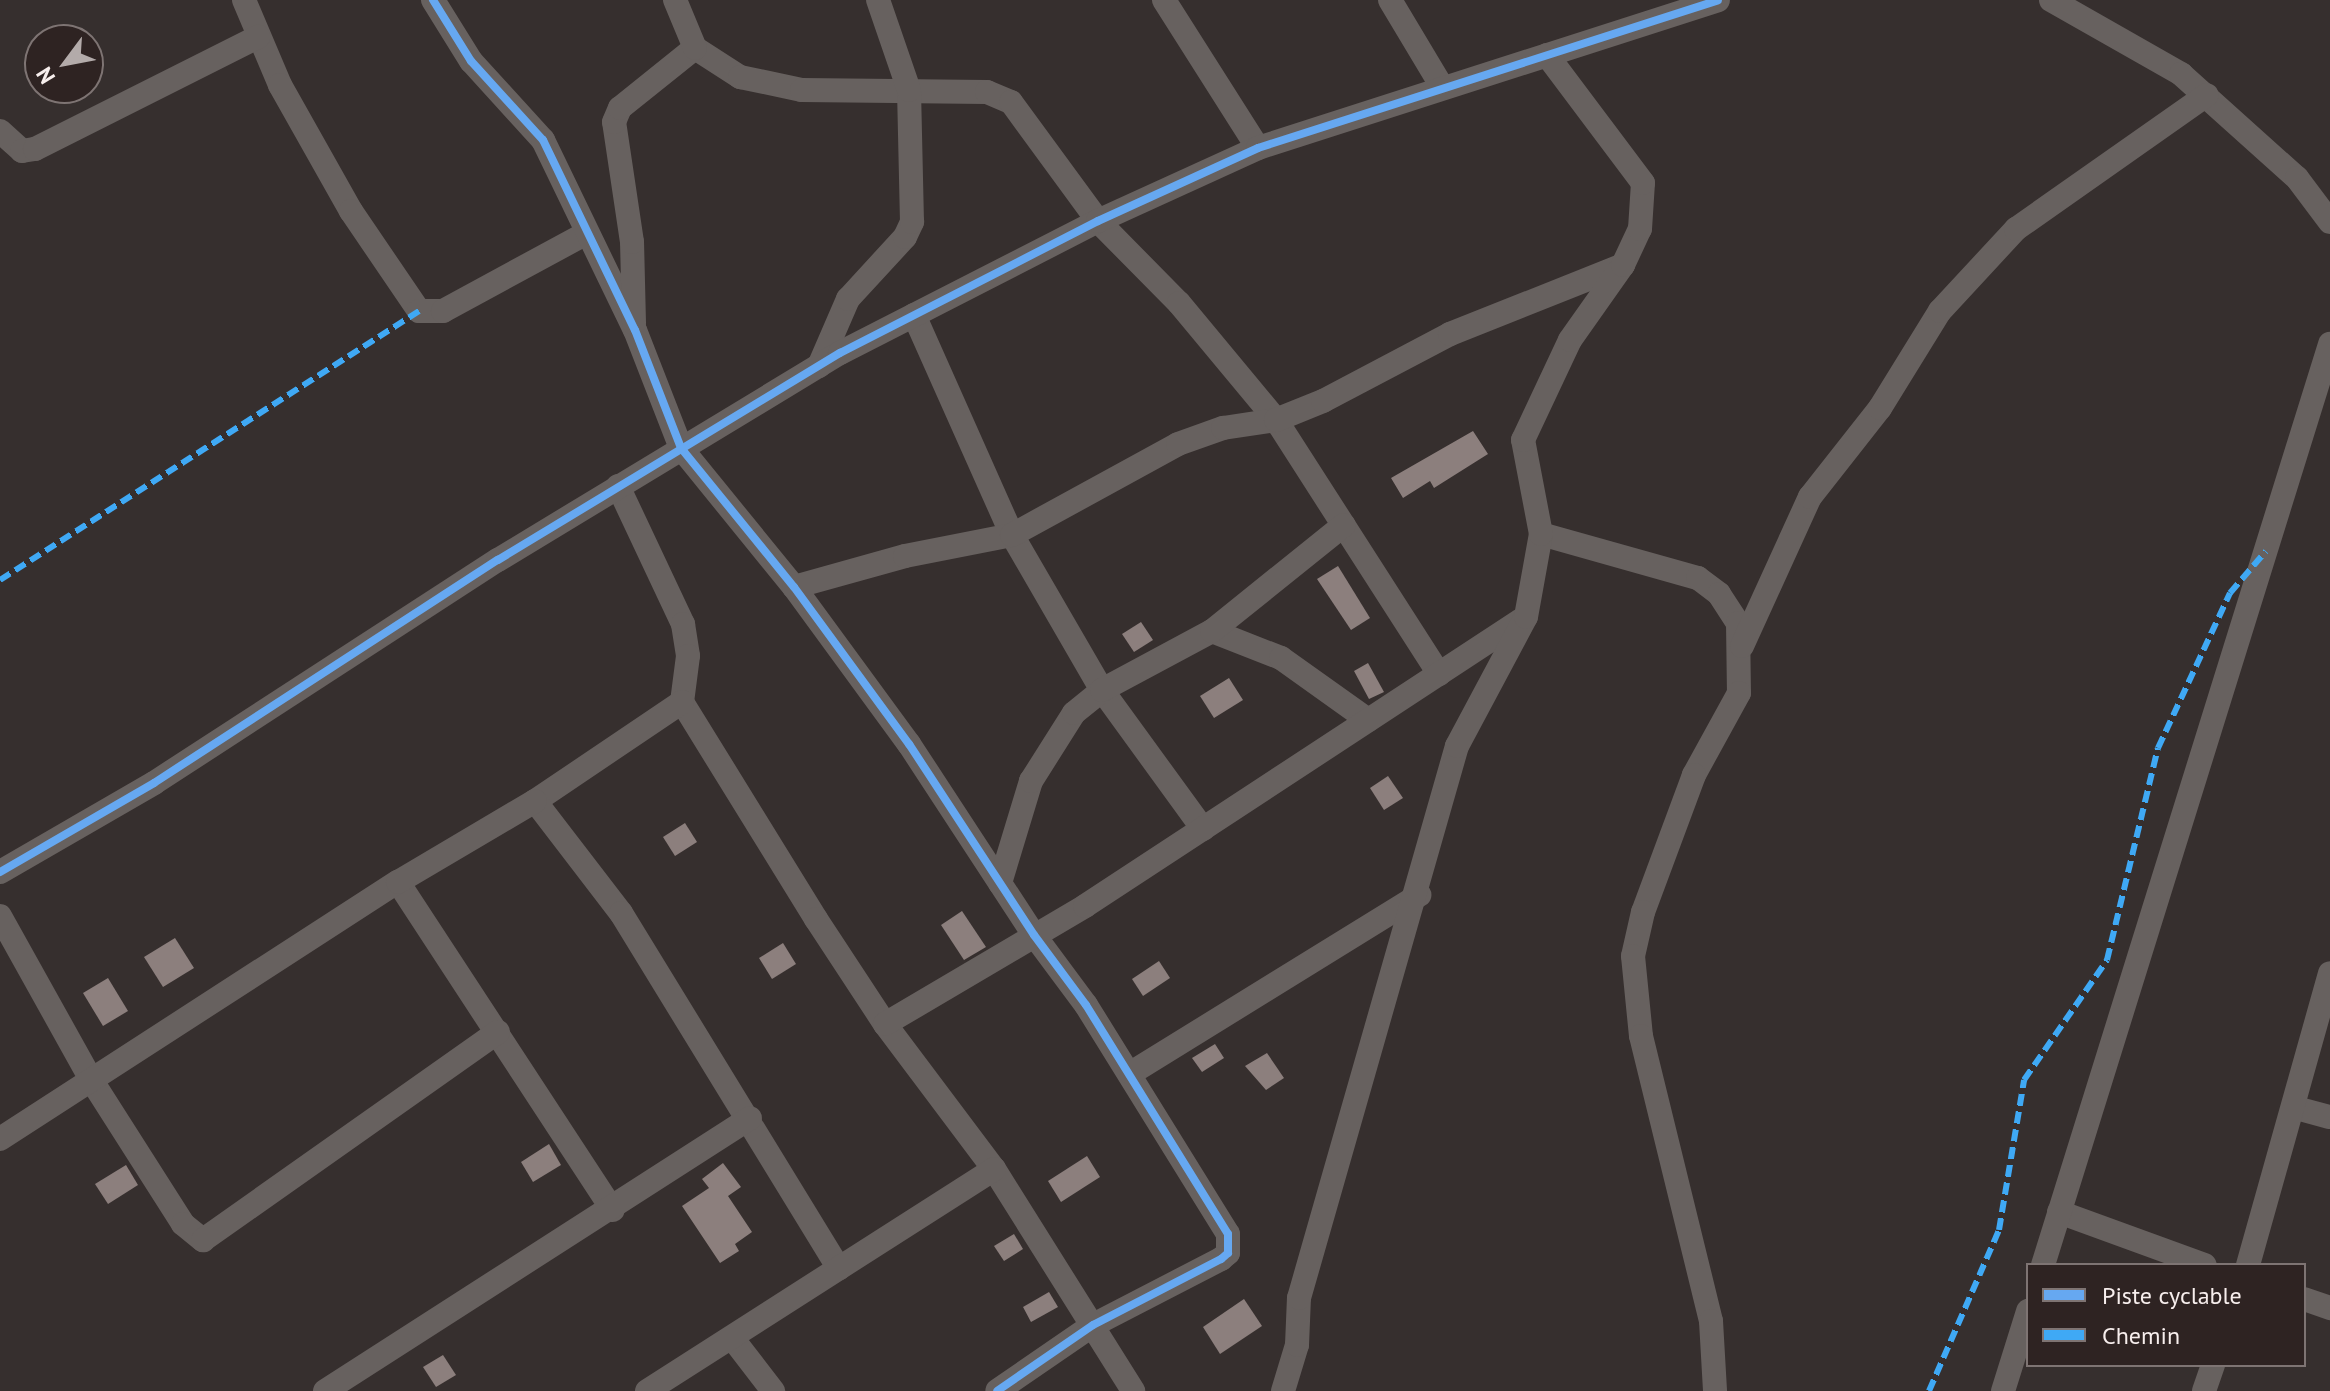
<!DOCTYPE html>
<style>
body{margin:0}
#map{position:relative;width:2330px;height:1391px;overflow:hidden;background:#362f2e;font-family:"PT Sans",sans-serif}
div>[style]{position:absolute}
.building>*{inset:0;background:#8c7f7d}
.minor>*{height:24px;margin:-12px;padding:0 12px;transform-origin:12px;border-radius:12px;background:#67615f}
.quiet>*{height:6px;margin-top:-3px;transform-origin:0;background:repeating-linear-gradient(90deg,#3fa9f5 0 12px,transparent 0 18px)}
.cycleway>*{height:8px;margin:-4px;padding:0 4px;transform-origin:4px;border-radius:4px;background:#66a8f1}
span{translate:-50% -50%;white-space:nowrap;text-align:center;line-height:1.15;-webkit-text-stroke:8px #2e2322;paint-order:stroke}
.legend{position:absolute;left:2026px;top:1263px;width:280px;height:104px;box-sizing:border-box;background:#2e2322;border:2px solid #7e7473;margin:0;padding:10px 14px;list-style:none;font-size:24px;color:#f7eeed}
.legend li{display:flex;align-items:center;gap:16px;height:40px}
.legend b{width:40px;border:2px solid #7e7473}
.north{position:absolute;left:24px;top:24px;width:80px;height:80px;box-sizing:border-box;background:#2e2322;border:2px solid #7e7473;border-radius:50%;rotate:238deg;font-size:22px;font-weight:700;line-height:32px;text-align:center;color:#f7eeed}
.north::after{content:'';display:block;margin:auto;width:28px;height:36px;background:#b3abaa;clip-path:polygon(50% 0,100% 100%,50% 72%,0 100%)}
</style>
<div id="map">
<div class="building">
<i style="clip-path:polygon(1473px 431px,1488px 454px,1434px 488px,1430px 481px,1403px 498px,1391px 478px)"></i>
<i style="clip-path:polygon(1338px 566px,1370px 618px,1351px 630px,1317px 579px)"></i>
<i style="clip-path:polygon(1141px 622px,1153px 640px,1134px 652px,1122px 634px)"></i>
<i style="clip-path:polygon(1368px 663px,1384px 692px,1369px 699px,1354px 671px)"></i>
<i style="clip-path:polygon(1229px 678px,1243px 700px,1214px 718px,1200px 696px)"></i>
<i style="clip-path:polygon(1388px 776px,1403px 798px,1384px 810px,1370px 788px)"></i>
<i style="clip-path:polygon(685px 823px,697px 842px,675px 856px,663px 837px)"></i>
<i style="clip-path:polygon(962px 911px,986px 947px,964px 960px,941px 925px)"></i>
<i style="clip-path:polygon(175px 938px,194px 968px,163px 987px,144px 957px)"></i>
<i style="clip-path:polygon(783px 943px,796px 964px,772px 979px,759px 958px)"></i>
<i style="clip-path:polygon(1159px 961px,1170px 978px,1143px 996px,1132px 979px)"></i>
<i style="clip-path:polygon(108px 978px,128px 1011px,103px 1026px,83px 993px)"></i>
<i style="clip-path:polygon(1215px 1044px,1224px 1058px,1202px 1072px,1192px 1058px)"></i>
<i style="clip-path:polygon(1267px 1053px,1284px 1078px,1266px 1090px,1245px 1066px)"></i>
<i style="clip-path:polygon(549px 1144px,561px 1165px,533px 1182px,521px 1162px)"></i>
<i style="clip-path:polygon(1087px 1156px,1100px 1177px,1061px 1202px,1048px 1181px)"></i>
<i style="clip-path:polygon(723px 1163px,741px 1187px,728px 1196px,752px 1232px,735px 1244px,739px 1251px,720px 1263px,682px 1206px,709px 1188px,702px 1179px)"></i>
<i style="clip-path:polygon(126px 1165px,138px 1185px,108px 1204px,95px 1184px)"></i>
<i style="clip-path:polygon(1014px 1234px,1023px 1249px,1004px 1261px,994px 1246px)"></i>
<i style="clip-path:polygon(1049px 1292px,1058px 1307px,1031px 1322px,1023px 1307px)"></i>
<i style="clip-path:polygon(1244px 1299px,1262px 1326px,1220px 1354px,1203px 1327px)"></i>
<i style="clip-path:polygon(443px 1355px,456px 1375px,436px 1387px,423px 1367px)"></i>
</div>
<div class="minor">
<i style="left:244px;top:0;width:92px;rotate:67deg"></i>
<i style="left:280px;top:85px;width:145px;rotate:60.6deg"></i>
<i style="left:351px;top:211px;width:121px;rotate:55.8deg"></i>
<i style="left:419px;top:311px;width:24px"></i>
<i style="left:443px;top:311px;width:162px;rotate:-28.5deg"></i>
<i style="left:433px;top:0;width:72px;rotate:58.1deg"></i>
<i style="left:471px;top:61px;width:107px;rotate:47.7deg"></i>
<i style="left:543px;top:140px;width:211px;rotate:64.2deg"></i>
<i style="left:635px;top:330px;width:127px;rotate:68.7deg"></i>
<i style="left:681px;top:448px;width:179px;rotate:50.9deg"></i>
<i style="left:794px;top:587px;width:195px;rotate:53.8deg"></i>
<i style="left:909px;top:744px;width:228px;rotate:56.8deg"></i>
<i style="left:1034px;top:935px;width:87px;rotate:53.4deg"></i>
<i style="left:1086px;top:1005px;width:269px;rotate:58.2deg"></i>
<i style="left:1228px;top:1234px;width:19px;rotate:90deg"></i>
<i style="left:1228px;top:1253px;width:9px;rotate:139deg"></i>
<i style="left:1221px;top:1259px;width:144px;rotate:152.7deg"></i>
<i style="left:1093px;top:1325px;width:116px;rotate:145.5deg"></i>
<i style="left:1164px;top:0;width:175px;rotate:57.6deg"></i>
<i style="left:1390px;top:0;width:101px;rotate:59.1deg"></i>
<i style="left:2051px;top:0;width:150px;rotate:29.6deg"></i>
<i style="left:2181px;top:74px;width:156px;rotate:41.9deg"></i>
<i style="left:2297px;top:178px;width:55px;rotate:53.1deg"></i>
<i style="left:695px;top:48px;width:54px;rotate:32.8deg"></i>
<i style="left:740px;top:77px;width:63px;rotate:11.8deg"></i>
<i style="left:802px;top:90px;width:185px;rotate:0.6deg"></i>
<i style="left:987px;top:92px;width:26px;rotate:23deg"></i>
<i style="left:1011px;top:102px;width:147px;rotate:53.8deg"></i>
<i style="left:1098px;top:221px;width:115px;rotate:45.4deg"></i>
<i style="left:1179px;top:303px;width:152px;rotate:50.3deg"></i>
<i style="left:1276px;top:420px;width:302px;rotate:57.3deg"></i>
<i style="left:0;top:131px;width:30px;rotate:42deg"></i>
<i style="left:22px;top:151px;width:13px;rotate:-9deg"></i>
<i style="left:35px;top:149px;width:250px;rotate:-26.7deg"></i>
<i style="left:914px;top:315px;width:241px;rotate:66deg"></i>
<i style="left:1012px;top:535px;width:179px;rotate:59.9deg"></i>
<i style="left:1102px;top:690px;width:172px;rotate:54deg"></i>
<i style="left:634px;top:323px;width:81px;rotate:-91.4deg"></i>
<i style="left:632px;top:242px;width:121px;rotate:-98.5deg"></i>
<i style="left:614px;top:122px;width:15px;rotate:-67deg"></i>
<i style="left:620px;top:108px;width:96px;rotate:-38.7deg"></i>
<i style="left:695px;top:48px;width:52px;rotate:-112.6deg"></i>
<i style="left:819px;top:366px;width:73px;rotate:-66.6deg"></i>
<i style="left:848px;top:299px;width:84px;rotate:-47.4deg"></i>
<i style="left:905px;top:237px;width:17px;rotate:-65deg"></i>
<i style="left:912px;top:222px;width:132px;rotate:-91.3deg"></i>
<i style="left:909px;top:90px;width:95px;rotate:-109deg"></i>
<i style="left:618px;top:486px;width:153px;rotate:64.8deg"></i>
<i style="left:683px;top:624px;width:32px;rotate:81deg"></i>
<i style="left:688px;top:656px;width:46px;rotate:97.4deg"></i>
<i style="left:682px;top:702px;width:255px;rotate:58.3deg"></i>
<i style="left:816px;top:919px;width:126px;rotate:56.7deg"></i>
<i style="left:885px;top:1024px;width:181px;rotate:53.1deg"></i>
<i style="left:994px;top:1169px;width:262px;rotate:57.9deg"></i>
<i style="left:1541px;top:534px;width:163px;rotate:15.7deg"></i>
<i style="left:1698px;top:578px;width:26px;rotate:37deg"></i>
<i style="left:1719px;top:594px;width:35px;rotate:57deg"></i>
<i style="left:1738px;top:623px;width:70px;rotate:89.2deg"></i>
<i style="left:1739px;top:693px;width:94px;rotate:118.8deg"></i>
<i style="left:1694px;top:775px;width:146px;rotate:110.4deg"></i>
<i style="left:1643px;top:912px;width:45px;rotate:102.8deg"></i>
<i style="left:1633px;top:956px;width:80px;rotate:84.3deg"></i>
<i style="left:1641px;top:1036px;width:293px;rotate:76.2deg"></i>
<i style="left:1711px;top:1321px;width:70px;rotate:86.7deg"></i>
<i style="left:794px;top:587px;width:115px;rotate:-15.6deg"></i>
<i style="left:905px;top:556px;width:109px;rotate:-11.1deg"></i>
<i style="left:1012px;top:535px;width:189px;rotate:-28.7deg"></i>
<i style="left:1178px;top:444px;width:48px;rotate:-19.6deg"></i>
<i style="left:1223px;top:428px;width:54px;rotate:-8.6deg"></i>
<i style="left:1276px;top:420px;width:51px;rotate:-22deg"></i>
<i style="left:1323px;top:401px;width:144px;rotate:-27.8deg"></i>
<i style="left:1450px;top:334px;width:186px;rotate:-21.7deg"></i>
<i style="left:1212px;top:631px;width:74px;rotate:21.4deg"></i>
<i style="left:1281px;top:658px;width:107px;rotate:35.5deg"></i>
<i style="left:1742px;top:646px;width:164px;rotate:-65.5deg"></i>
<i style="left:1810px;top:497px;width:113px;rotate:-51.8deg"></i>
<i style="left:1880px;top:408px;width:114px;rotate:-58.3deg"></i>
<i style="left:1940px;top:311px;width:112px;rotate:-47.2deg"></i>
<i style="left:2016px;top:229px;width:233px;rotate:-35.1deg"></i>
<i style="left:682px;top:702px;width:177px;rotate:146deg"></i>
<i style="left:535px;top:801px;width:141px;rotate:52.5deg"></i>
<i style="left:621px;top:913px;width:417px;rotate:58.5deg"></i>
<i style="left:0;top:872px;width:178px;rotate:-30deg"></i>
<i style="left:154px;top:783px;width:410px;rotate:-33deg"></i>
<i style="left:498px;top:560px;width:400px;rotate:-31.2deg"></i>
<i style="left:840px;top:353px;width:290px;rotate:-27.1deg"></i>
<i style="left:1098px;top:221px;width:176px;rotate:-24.5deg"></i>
<i style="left:1258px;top:148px;width:483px;rotate:-17.8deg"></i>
<i style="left:398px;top:882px;width:392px;rotate:56.8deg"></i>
<i style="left:1000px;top:883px;width:107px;rotate:-73.1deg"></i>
<i style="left:1031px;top:781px;width:80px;rotate:-57.7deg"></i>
<i style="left:1074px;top:713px;width:36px;rotate:-39deg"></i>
<i style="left:1102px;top:690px;width:125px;rotate:-28.2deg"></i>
<i style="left:1212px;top:631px;width:169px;rotate:-38.8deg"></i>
<i style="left:0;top:916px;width:189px;rotate:60.9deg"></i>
<i style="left:92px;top:1081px;width:169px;rotate:57.5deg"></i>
<i style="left:183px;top:1224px;width:26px;rotate:39deg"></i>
<i style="left:203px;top:1240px;width:361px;rotate:-35.2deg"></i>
<i style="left:885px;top:1024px;width:232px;rotate:-30.5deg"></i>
<i style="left:1085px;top:906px;width:521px;rotate:-33.26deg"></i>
<i style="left:1131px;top:1073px;width:339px;rotate:-31.7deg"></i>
<i style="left:2296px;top:1108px;width:35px;rotate:15deg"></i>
<i style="left:0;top:1139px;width:474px;rotate:-32.9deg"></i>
<i style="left:398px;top:882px;width:159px;rotate:-30.6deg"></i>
<i style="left:2059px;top:1212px;width:155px;rotate:20deg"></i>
<i style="left:2043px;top:1265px;width:965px;rotate:-72.69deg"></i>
<i style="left:2248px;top:1265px;width:303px;rotate:-74.3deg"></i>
<i style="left:2304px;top:1299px;width:28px;rotate:19deg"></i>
<i style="left:733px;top:1339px;width:66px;rotate:52.4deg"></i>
<i style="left:325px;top:1391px;width:505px;rotate:-32.71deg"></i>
<i style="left:647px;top:1391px;width:412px;rotate:-32.6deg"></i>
<i style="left:1283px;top:1391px;width:48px;rotate:-73.1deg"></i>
<i style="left:1297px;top:1345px;width:47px;rotate:-87.6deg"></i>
<i style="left:1299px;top:1298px;width:574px;rotate:-74.03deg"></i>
<i style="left:1457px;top:746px;width:146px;rotate:-61.9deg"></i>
<i style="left:1526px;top:617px;width:84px;rotate:-79.8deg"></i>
<i style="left:1541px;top:534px;width:96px;rotate:-100.8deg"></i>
<i style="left:1523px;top:440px;width:110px;rotate:-64.8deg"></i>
<i style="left:1570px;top:340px;width:92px;rotate:-54.8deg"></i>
<i style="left:1623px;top:265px;width:40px;rotate:-65deg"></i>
<i style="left:1640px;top:229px;width:46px;rotate:-86.3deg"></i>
<i style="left:1643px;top:183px;width:160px;rotate:-126.9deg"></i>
<i style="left:2003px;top:1391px;width:84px;rotate:-72.6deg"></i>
<i style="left:2204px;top:1391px;width:28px;rotate:-71deg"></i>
</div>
<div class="quiet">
<i style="left:0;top:580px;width:498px;rotate:-32.7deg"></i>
<i style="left:1929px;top:1391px;width:176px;rotate:-66.5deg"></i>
<i style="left:1999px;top:1230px;width:152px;rotate:-80.5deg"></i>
<i style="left:2024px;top:1080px;width:146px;rotate:-55.3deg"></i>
<i style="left:2107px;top:960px;width:218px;rotate:-76.5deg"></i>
<i style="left:2158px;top:748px;width:171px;rotate:-65.1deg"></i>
<i style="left:2230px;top:593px;width:55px;rotate:-49.4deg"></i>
</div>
<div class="cycleway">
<i style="left:433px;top:0;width:72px;rotate:58.1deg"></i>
<i style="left:471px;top:61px;width:107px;rotate:47.7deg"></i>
<i style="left:543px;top:140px;width:211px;rotate:64.2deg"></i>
<i style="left:635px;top:330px;width:127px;rotate:68.7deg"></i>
<i style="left:681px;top:448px;width:179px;rotate:50.9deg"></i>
<i style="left:794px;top:587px;width:195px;rotate:53.8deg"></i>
<i style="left:909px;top:744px;width:228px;rotate:56.8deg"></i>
<i style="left:1034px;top:935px;width:87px;rotate:53.4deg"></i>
<i style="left:1086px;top:1005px;width:269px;rotate:58.2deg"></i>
<i style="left:1228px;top:1234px;width:19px;rotate:90deg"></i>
<i style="left:1228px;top:1253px;width:9px;rotate:139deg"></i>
<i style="left:1221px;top:1259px;width:144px;rotate:152.7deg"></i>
<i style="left:1093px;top:1325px;width:116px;rotate:145.5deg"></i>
<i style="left:0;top:872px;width:178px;rotate:-30deg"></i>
<i style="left:154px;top:783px;width:410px;rotate:-33deg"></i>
<i style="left:498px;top:560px;width:400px;rotate:-31.2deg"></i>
<i style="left:840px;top:353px;width:290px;rotate:-27.1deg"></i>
<i style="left:1098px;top:221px;width:176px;rotate:-24.5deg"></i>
<i style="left:1258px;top:148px;width:483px;rotate:-17.8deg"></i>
</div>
<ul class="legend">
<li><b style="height:10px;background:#66a8f1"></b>Piste cyclable</li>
<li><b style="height:10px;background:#3fa9f5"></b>Chemin</li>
</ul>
<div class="north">N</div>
</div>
